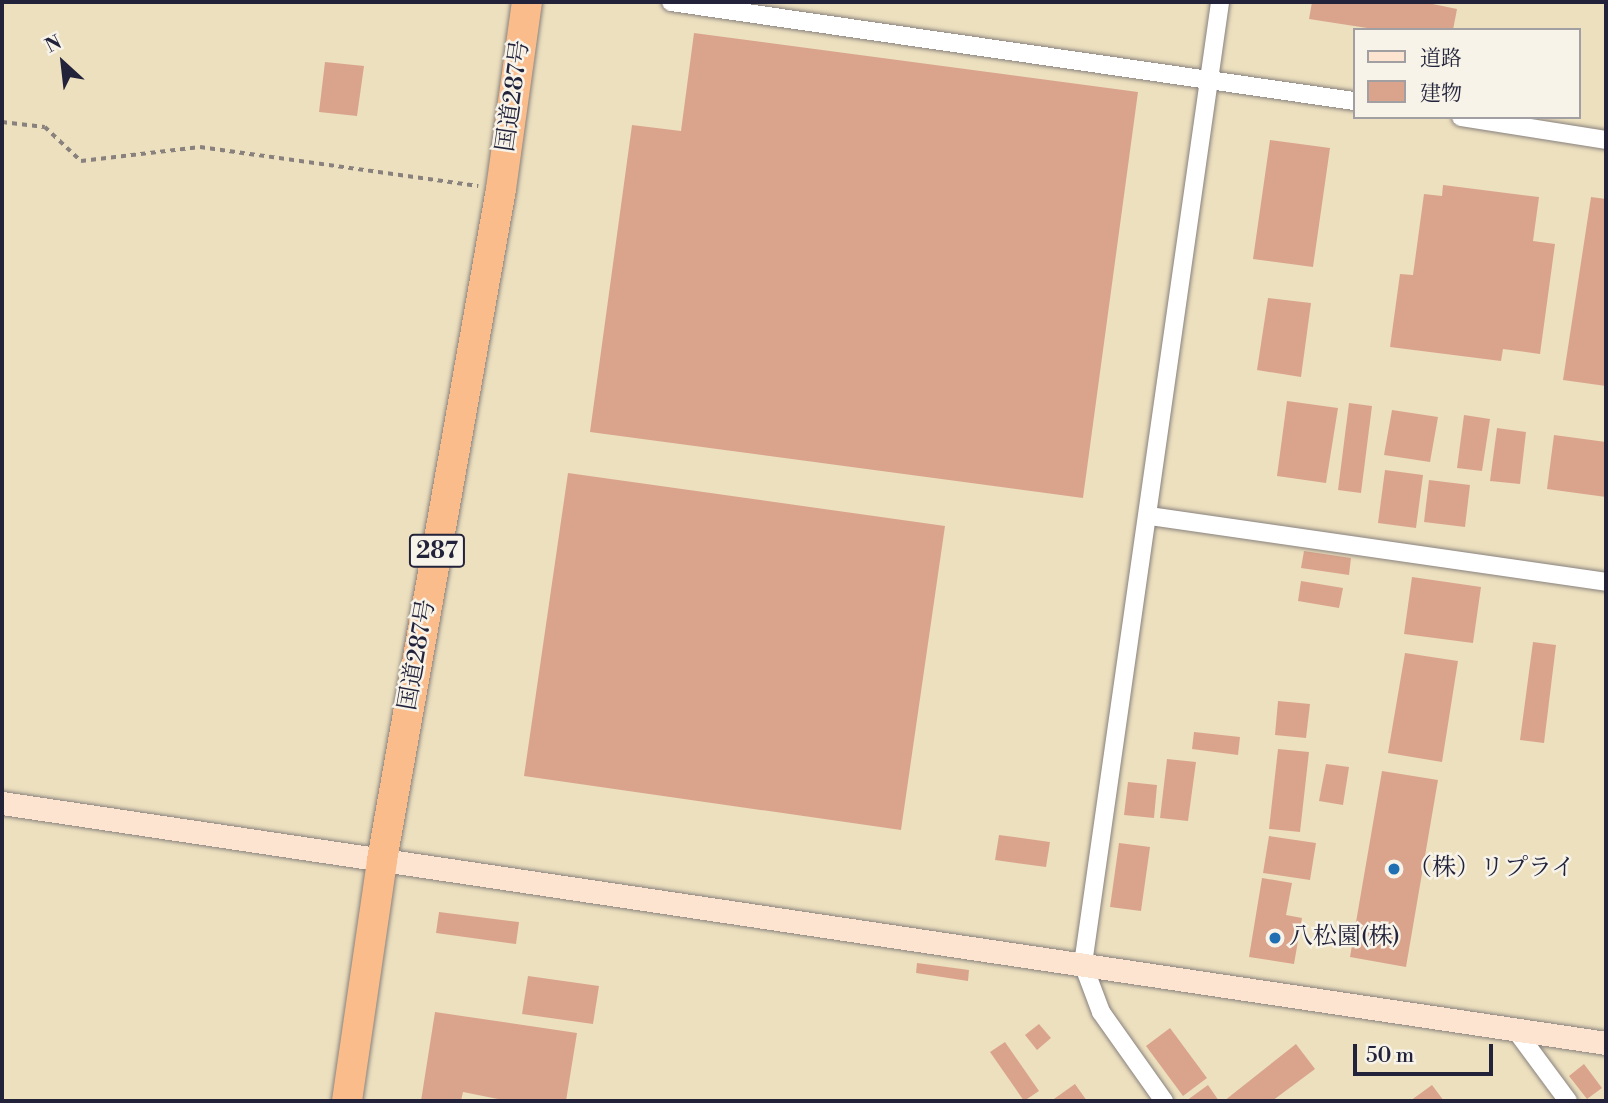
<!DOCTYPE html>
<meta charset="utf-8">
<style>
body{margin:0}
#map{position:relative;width:1608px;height:1103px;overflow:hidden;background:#ede0bf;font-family:"Libre Bodoni","Noto Serif JP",serif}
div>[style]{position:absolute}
.building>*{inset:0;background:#daa48c}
.path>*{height:3.5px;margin-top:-1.75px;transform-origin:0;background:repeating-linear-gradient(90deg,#88817d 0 5px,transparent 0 10px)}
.roads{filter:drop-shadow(0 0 2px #88817d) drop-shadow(0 0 2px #88817d)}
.street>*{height:18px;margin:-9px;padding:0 9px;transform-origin:9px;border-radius:9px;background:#fff}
.secondary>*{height:23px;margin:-11.5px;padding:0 11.5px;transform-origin:11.5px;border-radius:11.5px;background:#fde4d1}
.highway>*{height:30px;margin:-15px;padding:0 15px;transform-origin:15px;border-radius:15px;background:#fabc8b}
.dots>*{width:19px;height:19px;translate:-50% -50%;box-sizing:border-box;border:4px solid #f7f3e8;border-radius:50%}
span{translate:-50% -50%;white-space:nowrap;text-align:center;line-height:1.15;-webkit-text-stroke:5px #f7f3e8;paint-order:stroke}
.shield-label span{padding:2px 5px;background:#f7f3e8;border:2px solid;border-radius:5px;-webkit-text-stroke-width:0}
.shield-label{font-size:23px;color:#22223b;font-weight:700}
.street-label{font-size:24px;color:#22223b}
.poi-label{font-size:24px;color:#22223b}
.left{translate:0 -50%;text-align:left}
.frame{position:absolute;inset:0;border:4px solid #22223b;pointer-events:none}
.legend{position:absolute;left:1353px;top:28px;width:228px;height:91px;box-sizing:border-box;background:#f7f3e8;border:2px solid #a29fa3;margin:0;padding:9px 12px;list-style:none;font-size:21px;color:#22223b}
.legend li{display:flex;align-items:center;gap:14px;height:35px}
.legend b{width:35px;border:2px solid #a29fa3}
.north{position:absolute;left:28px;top:28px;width:70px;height:70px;-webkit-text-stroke:5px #f7f3e8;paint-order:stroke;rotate:333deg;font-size:19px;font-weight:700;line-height:28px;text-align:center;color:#22223b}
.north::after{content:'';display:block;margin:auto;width:24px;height:32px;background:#22223b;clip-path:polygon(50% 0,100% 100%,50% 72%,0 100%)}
.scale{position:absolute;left:1353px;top:1044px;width:140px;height:32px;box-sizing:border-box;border:4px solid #22223b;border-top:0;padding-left:9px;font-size:21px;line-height:24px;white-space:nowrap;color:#22223b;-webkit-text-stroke:5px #f7f3e8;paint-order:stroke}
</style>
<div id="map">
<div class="building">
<i style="clip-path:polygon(1312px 2px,1423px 2px,1457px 9px,1453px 30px,1380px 30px,1309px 19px)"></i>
<i style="clip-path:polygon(694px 33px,1138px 92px,1083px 498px,590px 432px,632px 125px,681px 131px)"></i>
<i style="clip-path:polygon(325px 62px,364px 66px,357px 116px,319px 112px)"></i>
<i style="clip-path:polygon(1270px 140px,1330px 148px,1313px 267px,1253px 259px)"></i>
<i style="clip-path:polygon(1443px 185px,1539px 197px,1533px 241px,1555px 244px,1540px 354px,1503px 349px,1501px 361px,1390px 347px,1400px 274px,1413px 275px,1424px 194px,1442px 196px)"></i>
<i style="clip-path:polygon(1591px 197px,1606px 199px,1606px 386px,1563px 380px)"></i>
<i style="clip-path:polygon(1268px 298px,1311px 303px,1301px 377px,1257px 370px)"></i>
<i style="clip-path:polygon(1287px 401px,1338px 408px,1326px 483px,1277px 476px)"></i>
<i style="clip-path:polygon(1349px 403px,1372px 406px,1361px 493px,1338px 490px)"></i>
<i style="clip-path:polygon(1392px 410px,1438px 417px,1430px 462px,1384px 455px)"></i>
<i style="clip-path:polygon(1464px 415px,1490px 419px,1482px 471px,1457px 468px)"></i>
<i style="clip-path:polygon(1497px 428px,1526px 432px,1520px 484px,1490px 481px)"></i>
<i style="clip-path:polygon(1554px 435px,1606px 442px,1606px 497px,1547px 489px)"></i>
<i style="clip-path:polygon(1385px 470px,1423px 475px,1416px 528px,1378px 523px)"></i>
<i style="clip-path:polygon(568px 473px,945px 526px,901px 830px,524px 776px)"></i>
<i style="clip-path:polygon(1429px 480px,1470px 485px,1465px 527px,1424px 522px)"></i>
<i style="clip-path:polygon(1304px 551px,1351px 558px,1349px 575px,1301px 568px)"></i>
<i style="clip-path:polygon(1412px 577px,1481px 587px,1473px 643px,1404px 634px)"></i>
<i style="clip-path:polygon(1301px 581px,1343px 588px,1339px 608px,1298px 601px)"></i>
<i style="clip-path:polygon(1533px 642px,1556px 645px,1544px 743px,1520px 740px)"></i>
<i style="clip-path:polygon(1405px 653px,1458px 661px,1442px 762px,1388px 753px)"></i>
<i style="clip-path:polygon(1278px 701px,1310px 704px,1306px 738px,1275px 735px)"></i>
<i style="clip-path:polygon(1194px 732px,1240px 737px,1238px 755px,1192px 749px)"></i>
<i style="clip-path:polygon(1278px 749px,1309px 752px,1300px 832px,1269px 829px)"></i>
<i style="clip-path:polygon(1167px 759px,1196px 762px,1188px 821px,1160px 818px)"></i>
<i style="clip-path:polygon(1326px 764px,1349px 767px,1343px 805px,1319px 801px)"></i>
<i style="clip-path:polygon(1382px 771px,1438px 780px,1406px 967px,1350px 957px)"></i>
<i style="clip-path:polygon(1128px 782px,1157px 785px,1154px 818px,1124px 815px)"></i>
<i style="clip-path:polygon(999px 835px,1050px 842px,1046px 867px,995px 860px)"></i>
<i style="clip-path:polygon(1269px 836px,1316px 843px,1310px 880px,1263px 873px)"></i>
<i style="clip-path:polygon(1119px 843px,1150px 847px,1141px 911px,1110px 907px)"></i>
<i style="clip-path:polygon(1262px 878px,1292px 883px,1286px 915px,1302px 918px,1294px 964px,1249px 957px)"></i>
<i style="clip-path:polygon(439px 912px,519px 922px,516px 944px,436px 933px)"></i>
<i style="clip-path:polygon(917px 963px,969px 970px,968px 981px,916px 973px)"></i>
<i style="clip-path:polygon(528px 976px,599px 986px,593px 1024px,522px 1014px)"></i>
<i style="clip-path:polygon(435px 1012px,577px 1033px,566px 1101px,508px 1101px,463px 1092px,461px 1101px,421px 1101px)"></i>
<i style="clip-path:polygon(1039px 1024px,1051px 1038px,1037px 1050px,1025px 1035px)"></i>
<i style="clip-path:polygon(1170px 1028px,1207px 1078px,1183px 1096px,1146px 1046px)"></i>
<i style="clip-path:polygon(1005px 1042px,1039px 1091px,1024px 1101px,990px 1052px)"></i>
<i style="clip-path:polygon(1296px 1044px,1315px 1069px,1272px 1101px,1224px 1101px)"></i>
<i style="clip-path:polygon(1584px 1064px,1602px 1088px,1587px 1099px,1569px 1076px)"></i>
<i style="clip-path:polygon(1075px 1084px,1087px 1101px,1051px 1101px)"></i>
<i style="clip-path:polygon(1208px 1085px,1219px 1101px,1186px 1101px)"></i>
<i style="clip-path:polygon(1432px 1085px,1444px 1101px,1410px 1101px)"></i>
</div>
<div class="path">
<i style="left:2px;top:122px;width:43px;rotate:6.6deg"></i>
<i style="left:45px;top:127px;width:50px;rotate:43.4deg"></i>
<i style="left:81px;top:161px;width:120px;rotate:-6.7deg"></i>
<i style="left:200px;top:147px;width:281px;rotate:8deg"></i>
</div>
<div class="roads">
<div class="street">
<i style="left:671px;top:2px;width:690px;rotate:8.25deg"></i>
<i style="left:1461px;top:117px;width:147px;rotate:9deg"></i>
<i style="left:1149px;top:516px;width:462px;rotate:8.2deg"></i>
<i style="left:1514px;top:1028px;width:91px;rotate:53.5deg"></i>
<i style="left:1164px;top:1101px;width:109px;rotate:-125.3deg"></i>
<i style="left:1101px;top:1012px;width:51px;rotate:-110.6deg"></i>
<i style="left:1083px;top:964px;width:972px;rotate:-81.89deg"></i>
</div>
<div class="secondary">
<i style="left:2px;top:803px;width:1622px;rotate:8.51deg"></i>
</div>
<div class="highway">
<i style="left:347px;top:1101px;width:244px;rotate:-81.7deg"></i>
<i style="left:382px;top:860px;width:681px;rotate:-79.94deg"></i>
<i style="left:501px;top:189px;width:189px;rotate:-82.1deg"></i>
</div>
</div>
<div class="dots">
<i style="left:1394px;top:869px;background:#1f6fb2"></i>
<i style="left:1275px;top:938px;background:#1f6fb2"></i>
</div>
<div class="shield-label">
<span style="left:437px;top:551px">287</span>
</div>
<div class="street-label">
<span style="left:514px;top:96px;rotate:-82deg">国道287号</span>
<span style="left:418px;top:655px;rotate:-80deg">国道287号</span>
</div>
<div class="poi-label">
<span class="left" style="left:1408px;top:869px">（株）リプライ</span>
<span class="left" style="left:1289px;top:938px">八松園(株)</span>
</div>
<div class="frame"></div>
<ul class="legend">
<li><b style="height:9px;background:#fde4d1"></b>道路</li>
<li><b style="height:19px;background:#daa48c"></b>建物</li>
</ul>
<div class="north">N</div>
<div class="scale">50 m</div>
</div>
